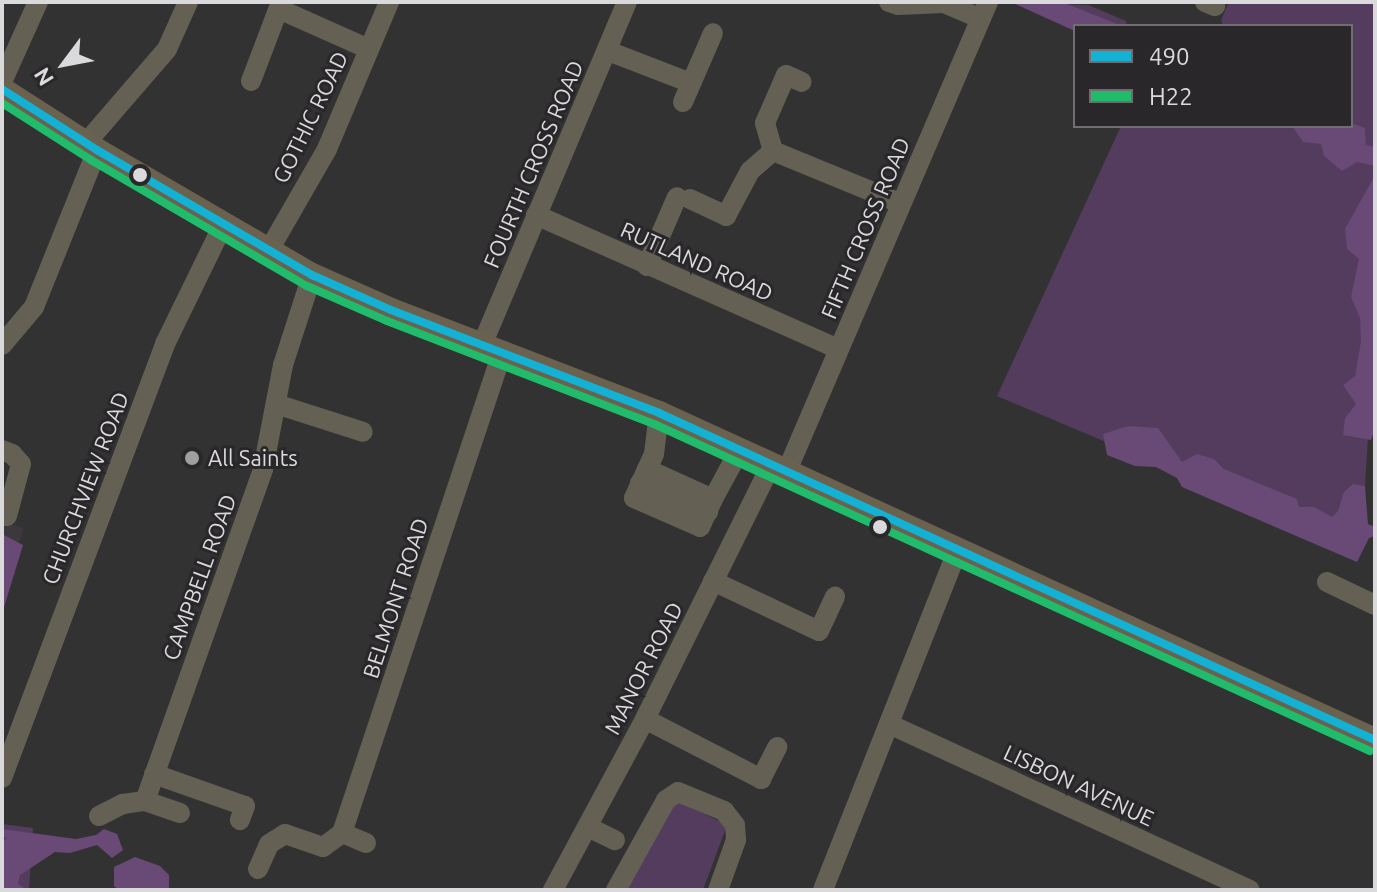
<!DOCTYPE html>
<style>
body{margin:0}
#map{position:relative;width:1377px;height:892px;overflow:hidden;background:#333233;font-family:Ubuntu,sans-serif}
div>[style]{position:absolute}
.built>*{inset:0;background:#3d373e}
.green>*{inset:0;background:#533c5d}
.forest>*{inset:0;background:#694976}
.minor>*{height:20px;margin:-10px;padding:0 10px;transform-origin:10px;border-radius:10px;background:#656054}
.major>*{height:24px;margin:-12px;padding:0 12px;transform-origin:12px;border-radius:12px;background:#6a624e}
.bus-1>*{height:8px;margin:-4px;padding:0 4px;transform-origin:4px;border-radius:4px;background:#13b2d5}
.bus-2>*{height:8px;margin:-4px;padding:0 4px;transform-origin:4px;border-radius:4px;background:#20bc6c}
.dots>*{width:22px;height:22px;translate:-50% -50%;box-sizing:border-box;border:4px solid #29272a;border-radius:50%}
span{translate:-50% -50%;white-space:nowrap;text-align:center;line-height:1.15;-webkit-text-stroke:6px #29272a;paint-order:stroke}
.street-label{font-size:22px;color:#dad9db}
.poi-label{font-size:22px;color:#dad9db}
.left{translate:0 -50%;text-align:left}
.frame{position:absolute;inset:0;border:4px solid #dad9db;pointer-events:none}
.legend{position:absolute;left:1073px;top:24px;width:280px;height:104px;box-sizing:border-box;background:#29272a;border:2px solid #706e71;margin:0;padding:10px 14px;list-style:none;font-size:24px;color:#dad9db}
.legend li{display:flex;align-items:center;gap:16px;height:40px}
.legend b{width:40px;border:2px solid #706e71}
.north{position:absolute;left:24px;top:24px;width:80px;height:80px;-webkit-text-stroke:6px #29272a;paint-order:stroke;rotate:238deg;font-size:22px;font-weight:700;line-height:32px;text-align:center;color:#dad9db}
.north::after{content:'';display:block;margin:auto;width:28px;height:36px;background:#dad9db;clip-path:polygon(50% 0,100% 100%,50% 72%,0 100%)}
</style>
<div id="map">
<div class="built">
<i style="clip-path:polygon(2px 520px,24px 529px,2px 590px)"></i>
</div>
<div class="green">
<i style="clip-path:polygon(1011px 2px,1088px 5px,1126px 21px,1127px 26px,1075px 26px,1075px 31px)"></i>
<i style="clip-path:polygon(1229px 2px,1375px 2px,1375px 325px,1361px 550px,997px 396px,1121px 126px,1351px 126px,1351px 26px,1223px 26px,1221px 20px)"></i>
<i style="clip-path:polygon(674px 799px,727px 825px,703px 890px,625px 890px)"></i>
<i style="clip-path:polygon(2px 824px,33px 828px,29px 889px,32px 890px,2px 890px)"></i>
</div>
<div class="forest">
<i style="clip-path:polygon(1011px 2px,1062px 2px,1122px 26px,1075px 26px,1075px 31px)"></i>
<i style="clip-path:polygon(1351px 123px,1365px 128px,1366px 145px,1375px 147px,1375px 166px,1357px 162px,1342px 171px,1324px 156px,1321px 144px,1303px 142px,1292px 126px)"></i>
<i style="clip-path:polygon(1375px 175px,1375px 429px,1371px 440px,1343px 435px,1345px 418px,1356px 404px,1343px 385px,1355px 376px,1361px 341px,1360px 318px,1351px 297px,1359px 259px,1347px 249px,1345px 229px)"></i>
<i style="clip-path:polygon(1128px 426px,1158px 428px,1182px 462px,1197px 454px,1214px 459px,1224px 469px,1297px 499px,1299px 507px,1314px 507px,1332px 517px,1338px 511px,1344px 492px,1353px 484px,1365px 486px,1368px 524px,1375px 527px,1375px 536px,1369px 538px,1357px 562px,1182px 487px,1177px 478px,1156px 467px,1135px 466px,1107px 455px,1103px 434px)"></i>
<i style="clip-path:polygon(2px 534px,23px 545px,2px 614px)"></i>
<i style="clip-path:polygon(2px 829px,76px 839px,96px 835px,104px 829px,117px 834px,123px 850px,112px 858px,97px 845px,70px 853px,55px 852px,20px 875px,18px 884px,27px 890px,2px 890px,2px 842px,7px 838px,2px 836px)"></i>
<i style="clip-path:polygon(135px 857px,160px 866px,169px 875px,169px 890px,119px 890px,114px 886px,114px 867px)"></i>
</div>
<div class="minor">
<i style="left:889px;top:2px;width:9px;rotate:18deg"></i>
<i style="left:898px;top:5px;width:46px;rotate:-2.5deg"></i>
<i style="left:944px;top:3px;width:39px;rotate:23deg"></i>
<i style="left:1205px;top:2px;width:11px;rotate:22deg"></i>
<i style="left:279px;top:9px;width:98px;rotate:24deg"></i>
<i style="left:608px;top:51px;width:89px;rotate:21.1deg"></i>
<i style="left:251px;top:81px;width:85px;rotate:-69.2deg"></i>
<i style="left:2px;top:82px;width:88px;rotate:-65.8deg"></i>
<i style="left:683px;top:102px;width:75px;rotate:-66.5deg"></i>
<i style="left:86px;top:143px;width:124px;rotate:-49.2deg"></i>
<i style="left:167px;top:49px;width:51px;rotate:-65.9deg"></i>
<i style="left:773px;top:151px;width:137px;rotate:22.3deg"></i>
<i style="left:773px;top:151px;width:29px;rotate:-106deg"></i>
<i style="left:765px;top:123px;width:52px;rotate:-66.4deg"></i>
<i style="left:786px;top:75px;width:17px;rotate:24deg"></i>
<i style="left:690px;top:199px;width:40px;rotate:25deg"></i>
<i style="left:726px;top:216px;width:51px;rotate:-61.9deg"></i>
<i style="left:750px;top:171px;width:30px;rotate:-41deg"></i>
<i style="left:536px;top:215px;width:331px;rotate:23.9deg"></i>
<i style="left:269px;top:250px;width:116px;rotate:-60.1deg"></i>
<i style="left:327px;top:149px;width:160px;rotate:-67.1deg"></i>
<i style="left:647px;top:266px;width:75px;rotate:-66.5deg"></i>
<i style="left:2px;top:345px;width:50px;rotate:-49.9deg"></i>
<i style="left:34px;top:307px;width:169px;rotate:-68.1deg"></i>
<i style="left:482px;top:345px;width:372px;rotate:-67.1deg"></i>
<i style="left:276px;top:404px;width:91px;rotate:17.8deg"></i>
<i style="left:659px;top:413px;width:41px;rotate:97deg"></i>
<i style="left:654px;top:454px;width:48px;rotate:114.4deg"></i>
<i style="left:634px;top:498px;width:72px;rotate:23.7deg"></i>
<i style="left:700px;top:527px;width:31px;rotate:-65deg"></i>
<i style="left:2px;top:450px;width:11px;rotate:22deg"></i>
<i style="left:12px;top:454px;width:13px;rotate:48deg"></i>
<i style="left:21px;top:464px;width:54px;rotate:105.1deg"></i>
<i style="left:647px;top:469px;width:72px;rotate:24.4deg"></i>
<i style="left:713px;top:499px;width:55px;rotate:-61.6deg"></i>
<i style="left:786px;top:473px;width:512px;rotate:-66.79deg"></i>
<i style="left:640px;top:483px;width:74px;rotate:23.1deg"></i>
<i style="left:713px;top:581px;width:117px;rotate:25.3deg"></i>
<i style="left:819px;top:631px;width:38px;rotate:-65deg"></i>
<i style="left:1327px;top:582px;width:53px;rotate:25.6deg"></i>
<i style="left:645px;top:719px;width:131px;rotate:27.3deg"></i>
<i style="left:761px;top:779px;width:36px;rotate:-63deg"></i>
<i style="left:889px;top:724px;width:397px;rotate:24.7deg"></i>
<i style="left:154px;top:774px;width:96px;rotate:19.4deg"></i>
<i style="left:245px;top:806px;width:15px;rotate:110deg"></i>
<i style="left:2px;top:778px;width:464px;rotate:-69.4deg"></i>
<i style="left:165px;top:344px;width:135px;rotate:-64deg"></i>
<i style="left:145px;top:801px;width:352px;rotate:-70.4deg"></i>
<i style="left:263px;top:469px;width:106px;rotate:-79.1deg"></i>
<i style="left:283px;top:365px;width:95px;rotate:-72.1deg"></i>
<i style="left:99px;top:816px;width:27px;rotate:-27deg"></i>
<i style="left:123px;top:804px;width:22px;rotate:-8deg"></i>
<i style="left:145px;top:801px;width:37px;rotate:19deg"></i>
<i style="left:588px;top:827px;width:30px;rotate:26deg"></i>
<i style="left:366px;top:843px;width:26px;rotate:-157deg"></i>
<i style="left:342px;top:833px;width:506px;rotate:-71.57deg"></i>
<i style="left:258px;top:869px;width:27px;rotate:-66deg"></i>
<i style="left:269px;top:844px;width:19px;rotate:-32deg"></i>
<i style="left:285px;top:834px;width:40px;rotate:18.9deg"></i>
<i style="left:323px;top:847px;width:24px;rotate:-36deg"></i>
<i style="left:553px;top:890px;width:194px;rotate:-61.7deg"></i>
<i style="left:645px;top:719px;width:284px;rotate:-63.6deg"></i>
<i style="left:616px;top:890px;width:103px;rotate:-60.9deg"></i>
<i style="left:666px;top:800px;width:14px;rotate:-34deg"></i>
<i style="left:678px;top:792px;width:50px;rotate:22.4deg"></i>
<i style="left:724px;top:811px;width:18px;rotate:52deg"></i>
<i style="left:735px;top:825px;width:15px;rotate:86deg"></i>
<i style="left:736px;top:840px;width:53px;rotate:109.8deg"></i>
<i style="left:823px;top:890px;width:365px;rotate:-68.4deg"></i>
</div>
<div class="major">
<i style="left:2px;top:89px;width:113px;rotate:32.7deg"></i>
<i style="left:97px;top:150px;width:249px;rotate:30.2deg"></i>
<i style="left:312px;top:275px;width:86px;rotate:23.9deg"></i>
<i style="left:391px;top:310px;width:287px;rotate:21deg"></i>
<i style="left:659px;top:413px;width:787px;rotate:24.55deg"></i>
</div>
<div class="bus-1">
<i style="left:2px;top:89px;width:113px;rotate:32.7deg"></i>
<i style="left:97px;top:150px;width:249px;rotate:30.2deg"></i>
<i style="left:312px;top:275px;width:86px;rotate:23.9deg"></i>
<i style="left:391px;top:310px;width:287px;rotate:21deg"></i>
<i style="left:659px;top:413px;width:787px;rotate:24.55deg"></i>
</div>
<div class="bus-2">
<i style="left:2px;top:103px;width:106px;rotate:32.6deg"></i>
<i style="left:91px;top:160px;width:250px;rotate:30.3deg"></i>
<i style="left:307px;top:286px;width:87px;rotate:23.6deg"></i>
<i style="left:387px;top:321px;width:286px;rotate:21.1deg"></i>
<i style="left:654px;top:424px;width:787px;rotate:24.55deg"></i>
</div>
<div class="dots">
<i style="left:140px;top:175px;background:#dad9db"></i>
<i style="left:192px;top:458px;background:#a09fa0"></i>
<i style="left:880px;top:527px;background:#dad9db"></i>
</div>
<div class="street-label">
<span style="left:310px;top:117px;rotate:-64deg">GOTHIC ROAD</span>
<span style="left:533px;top:164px;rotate:-67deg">FOURTH CROSS ROAD</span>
<span style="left:865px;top:228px;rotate:-67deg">FIFTH CROSS ROAD</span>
<span style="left:697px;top:261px;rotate:24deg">RUTLAND ROAD</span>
<span style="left:85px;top:488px;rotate:-69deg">CHURCHVIEW ROAD</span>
<span style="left:199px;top:577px;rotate:-70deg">CAMPBELL ROAD</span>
<span style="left:395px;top:598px;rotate:-72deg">BELMONT ROAD</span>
<span style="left:643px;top:668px;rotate:-63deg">MANOR ROAD</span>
<span style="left:1079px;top:785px;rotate:25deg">LISBON AVENUE</span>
</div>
<div class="poi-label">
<span class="left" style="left:208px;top:458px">All Saints</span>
</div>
<div class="frame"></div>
<ul class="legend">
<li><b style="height:10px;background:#13b2d5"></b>490</li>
<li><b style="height:10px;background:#20bc6c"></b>H22</li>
</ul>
<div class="north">N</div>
</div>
